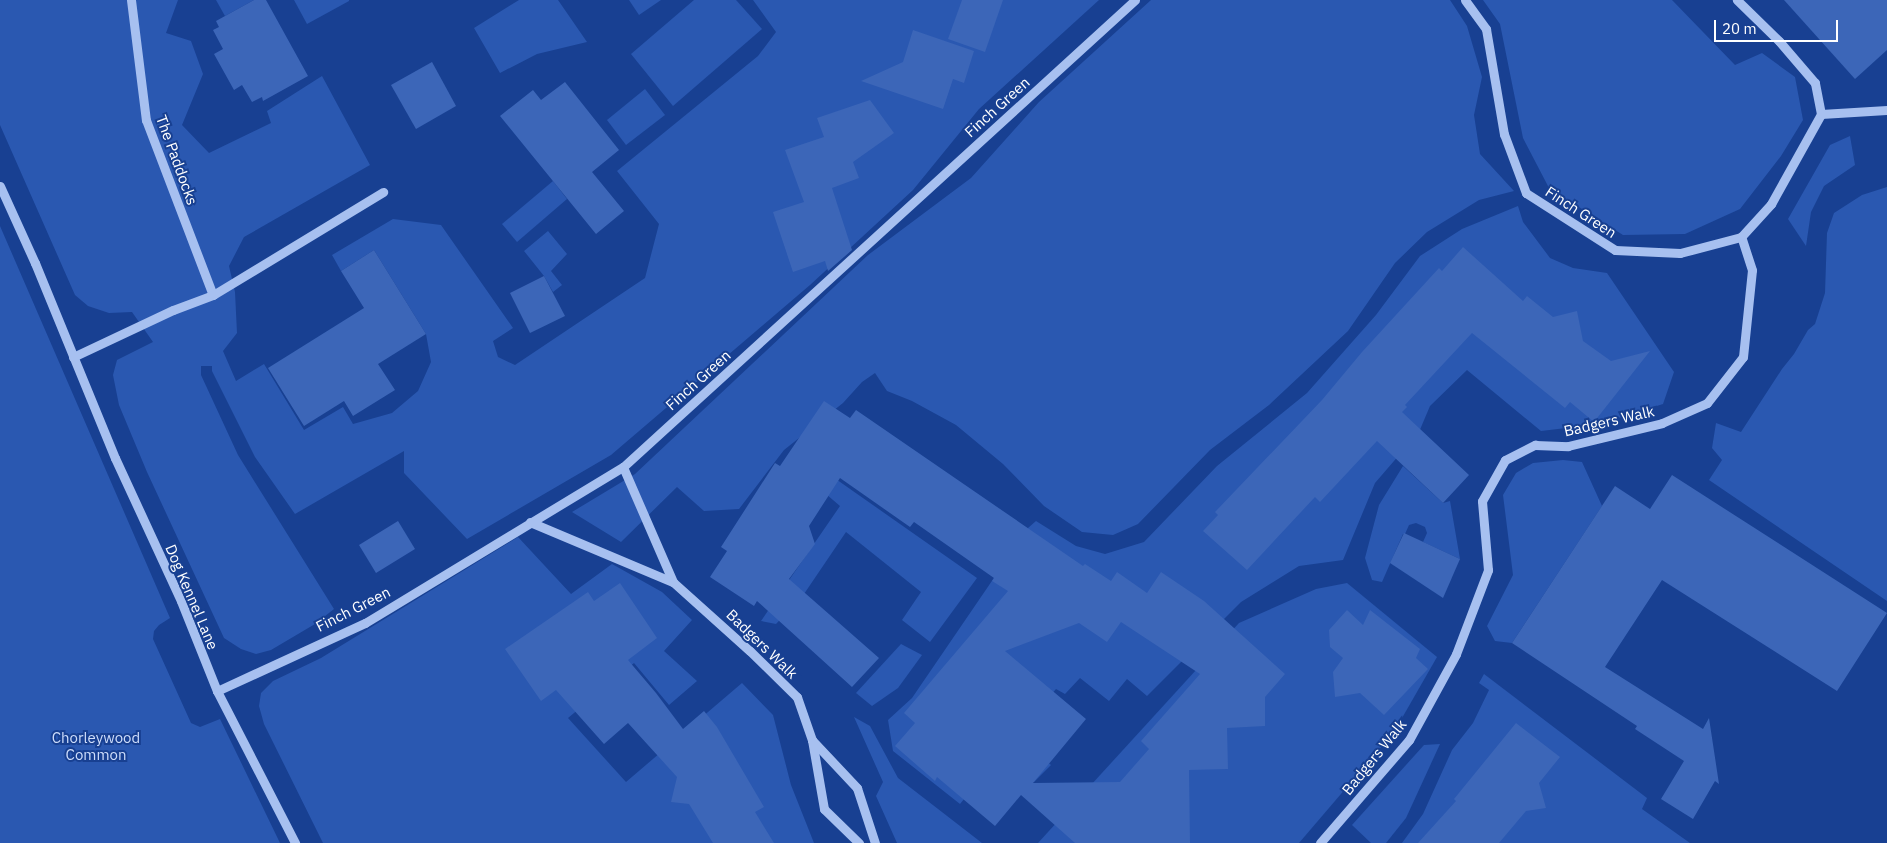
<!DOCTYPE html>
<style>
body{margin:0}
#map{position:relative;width:1887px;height:843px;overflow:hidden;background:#184092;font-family:"IBM Plex Sans",sans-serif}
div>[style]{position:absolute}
.green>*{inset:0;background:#2a58b1}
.building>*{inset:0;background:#3c66b8}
.minor>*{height:9px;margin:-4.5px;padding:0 4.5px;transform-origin:4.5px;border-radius:4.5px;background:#a7c0f0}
span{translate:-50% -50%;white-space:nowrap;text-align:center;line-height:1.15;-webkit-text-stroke:4px #184092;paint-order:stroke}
.street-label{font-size:15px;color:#fff}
.park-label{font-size:15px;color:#ceddfb}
.scale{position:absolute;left:1714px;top:20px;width:124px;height:22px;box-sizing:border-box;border:2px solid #fff;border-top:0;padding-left:6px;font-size:15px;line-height:18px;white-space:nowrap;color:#fff;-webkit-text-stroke:4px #184092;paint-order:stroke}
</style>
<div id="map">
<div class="green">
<i style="clip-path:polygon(0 0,178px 0,166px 33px,191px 41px,203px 74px,182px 125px,209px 153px,271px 123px,267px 111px,322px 76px,370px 165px,244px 237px,229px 266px,235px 292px,237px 333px,223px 351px,236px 381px,264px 364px,304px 430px,343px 407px,353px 424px,392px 413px,418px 391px,431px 362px,426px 334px,374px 250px,341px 271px,332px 255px,393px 219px,441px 225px,513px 328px,493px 341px,498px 357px,515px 365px,645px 278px,659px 224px,617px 171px,758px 56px,776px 32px,753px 0,1099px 0,979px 109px,913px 190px,810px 285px,611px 455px,467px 539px,404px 473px,404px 451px,295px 514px,255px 457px,212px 371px,212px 366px,201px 366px,201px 375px,238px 455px,334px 609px,315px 624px,271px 650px,256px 654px,241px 649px,224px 638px,147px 472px,119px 405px,113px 375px,117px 360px,153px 342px,132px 312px,109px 313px,88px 306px,75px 295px,0 125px)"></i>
<i style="clip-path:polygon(216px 0,254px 0,225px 16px)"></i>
<i style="clip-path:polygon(294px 0,349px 0,349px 1px,307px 24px)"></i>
<i style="clip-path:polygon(519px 0,558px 0,587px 42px,537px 54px,500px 73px,474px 28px)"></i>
<i style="clip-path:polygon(629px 0,661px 0,639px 15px)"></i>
<i style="clip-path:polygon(694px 0,736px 0,762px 29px,673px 106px,631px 54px)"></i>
<i style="clip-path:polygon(1151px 0,1450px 0,1467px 26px,1482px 77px,1474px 115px,1480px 154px,1514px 191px,1479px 200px,1427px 232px,1395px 263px,1348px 331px,1269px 405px,1210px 450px,1138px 524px,1113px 535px,1082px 532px,1044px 506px,1003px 464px,956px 425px,912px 401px,887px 391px,875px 373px,862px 382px,843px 403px,784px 450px,739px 509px,704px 511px,677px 487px,621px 542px,572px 512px,635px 474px,868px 255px,971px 178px,1039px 102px)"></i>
<i style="clip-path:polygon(1483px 0,1672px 0,1735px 65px,1762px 53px,1795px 77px,1803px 120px,1781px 156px,1740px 209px,1685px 234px,1623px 235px,1549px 188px,1523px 138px,1500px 24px)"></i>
<i style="clip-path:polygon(645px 89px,665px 115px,626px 145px,607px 120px)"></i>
<i style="clip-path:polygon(1850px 136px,1855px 165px,1824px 186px,1811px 212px,1806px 246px,1788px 219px,1830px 145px)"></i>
<i style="clip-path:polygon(553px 181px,567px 199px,517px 242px,502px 224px)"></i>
<i style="clip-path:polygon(1887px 187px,1887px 601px,1709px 480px,1722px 460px,1712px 448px,1716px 423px,1741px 432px,1782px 369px,1794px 354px,1808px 330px,1815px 324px,1825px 293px,1827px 233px,1834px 213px,1862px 195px)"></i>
<i style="clip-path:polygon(1518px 206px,1523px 222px,1550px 258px,1573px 268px,1607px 273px,1674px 372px,1663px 404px,1600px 424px,1541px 431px,1467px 370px,1430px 406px,1419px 432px,1375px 483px,1343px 560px,1299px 566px,1241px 602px,1147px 696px,1127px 679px,1109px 701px,1080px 678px,1065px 694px,1056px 689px,1016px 735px,1051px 765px,1034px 782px,1000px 755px,960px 804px,893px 751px,888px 720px,912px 698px,1028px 528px,1036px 521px,1076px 546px,1105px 554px,1144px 542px,1217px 466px,1307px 393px,1376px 315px,1420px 256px,1462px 229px)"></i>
<i style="clip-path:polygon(0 226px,170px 618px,159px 625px,154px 631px,153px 639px,191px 723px,200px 727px,220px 719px,280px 843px,0 843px)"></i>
<i style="clip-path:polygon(548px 231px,567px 254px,551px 271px,562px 285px,553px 292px,544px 276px,524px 251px)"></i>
<i style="clip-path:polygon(1563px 460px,1582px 462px,1602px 506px,1512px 643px,1495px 641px,1487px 626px,1513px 575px,1503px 495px,1516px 473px,1533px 463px)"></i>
<i style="clip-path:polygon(1403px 466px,1443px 503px,1450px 501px,1460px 559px,1423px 542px,1427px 533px,1425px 527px,1416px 523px,1409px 525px,1405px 534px,1403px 534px,1382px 582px,1372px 580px,1365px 558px,1379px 505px)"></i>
<i style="clip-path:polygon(823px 470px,977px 578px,930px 642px,902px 620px,921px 592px,846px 532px,804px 594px,776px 624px,761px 621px,840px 506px,812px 482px)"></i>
<i style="clip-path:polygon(518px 537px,571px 594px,612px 564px,662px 592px,692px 620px,664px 651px,697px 681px,669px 705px,634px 663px,568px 718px,626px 782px,742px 683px,773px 715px,791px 785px,814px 843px,323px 843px,264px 724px,259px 706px,261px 693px,273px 681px,321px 658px)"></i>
<i style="clip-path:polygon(1347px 583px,1437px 657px,1394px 732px,1299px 843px,1038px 843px,1239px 623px,1316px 589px)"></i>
<i style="clip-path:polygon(901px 644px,922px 655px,898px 688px,872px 706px,856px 693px)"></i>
<i style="clip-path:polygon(1484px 674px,1647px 798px,1642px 809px,1690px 843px,1402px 843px,1423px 814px,1452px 750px,1473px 723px,1489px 690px,1479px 683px)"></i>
<i style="clip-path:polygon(854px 717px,870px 726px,898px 778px,982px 843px,897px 843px,876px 796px,883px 782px)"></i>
<i style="clip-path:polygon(1440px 744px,1406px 818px,1386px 843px,1371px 843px,1352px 825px,1424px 745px)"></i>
</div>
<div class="building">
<i style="clip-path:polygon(254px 0,266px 0,308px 76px,263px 101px,262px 97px,252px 102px,242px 85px,234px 90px,214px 54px,223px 49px,213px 30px,219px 27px,216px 21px)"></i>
<i style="clip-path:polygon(962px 0,1003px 0,985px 52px,948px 39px)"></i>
<i style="clip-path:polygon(1784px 0,1887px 0,1887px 50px,1855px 79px)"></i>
<i style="clip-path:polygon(913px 30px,974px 51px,964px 83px,953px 79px,943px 109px,861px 81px,903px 62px)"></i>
<i style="clip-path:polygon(432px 62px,456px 106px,416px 129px,391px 85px)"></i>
<i style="clip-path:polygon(565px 82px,619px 150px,592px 172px,624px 211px,596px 234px,500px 116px,533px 90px,541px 100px)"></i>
<i style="clip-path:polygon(870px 100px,894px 133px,853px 162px,859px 178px,832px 188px,852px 250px,828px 271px,825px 261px,793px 272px,773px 212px,804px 202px,785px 150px,824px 137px,817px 118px)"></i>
<i style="clip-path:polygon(1463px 247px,1523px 301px,1527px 296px,1553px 317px,1577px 311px,1583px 341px,1611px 361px,1650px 351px,1594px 422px,1570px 402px,1565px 408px,1472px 333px,1405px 405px,1407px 407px,1402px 412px,1469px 475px,1443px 503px,1377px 441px,1320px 502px,1315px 497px,1247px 570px,1203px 531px,1218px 515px,1215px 512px,1322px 400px,1362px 352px,1439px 268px,1442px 271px)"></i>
<i style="clip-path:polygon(374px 250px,426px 334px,378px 364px,395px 390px,353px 416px,344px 401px,304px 426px,268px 368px,364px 308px,341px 271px)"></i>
<i style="clip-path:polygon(544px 276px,565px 316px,530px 333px,510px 293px)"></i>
<i style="clip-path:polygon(evenodd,824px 401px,850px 418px,856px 410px,1083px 566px,1085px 564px,1111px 581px,1117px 572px,1147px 593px,1161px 572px,1204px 601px,1285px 674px,1265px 697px,1265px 726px,1227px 728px,1228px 769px,1189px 770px,1190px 843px,1075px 843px,1021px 795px,995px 826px,937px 777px,935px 781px,895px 746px,915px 723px,904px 713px,1008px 591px,992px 581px,994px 578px,914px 522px,910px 527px,840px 478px,809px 526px,815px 544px,789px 579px,879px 658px,852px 687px,757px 601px,754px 606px,710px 577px,727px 551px,721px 547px,775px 463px,780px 466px,824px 401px,1121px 622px,1200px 674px,1141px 741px,1149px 749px,1120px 782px,1033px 783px,1086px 719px,1005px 651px,1079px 623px,1107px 642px,1121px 622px)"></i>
<i style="clip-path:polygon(1672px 475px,1887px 613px,1837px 691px,1662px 580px,1605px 667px,1703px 729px,1709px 718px,1719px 784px,1715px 781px,1693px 819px,1661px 799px,1684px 761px,1635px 729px,1637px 726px,1512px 643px,1615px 486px,1650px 509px)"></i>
<i style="clip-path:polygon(398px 521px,415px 549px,376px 573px,359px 545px)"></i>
<i style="clip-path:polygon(1404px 533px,1460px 559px,1443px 598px,1390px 563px)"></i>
<i style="clip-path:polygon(620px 583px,657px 638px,628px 660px,656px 693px,683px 729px,704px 711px,717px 727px,764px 807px,755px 812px,774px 843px,713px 843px,689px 804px,671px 802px,677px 777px,628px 723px,604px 744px,556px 690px,541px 701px,505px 649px,588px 592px,594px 601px)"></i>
<i style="clip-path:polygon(1347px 610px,1363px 625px,1370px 610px,1420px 649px,1416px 658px,1428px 669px,1384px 715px,1360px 693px,1335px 697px,1333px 672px,1343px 658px,1330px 647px,1329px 630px)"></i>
<i style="clip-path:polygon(1516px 723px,1560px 757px,1539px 783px,1546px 808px,1526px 811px,1499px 843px,1418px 843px,1456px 801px,1454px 799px)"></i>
</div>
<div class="minor">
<i style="left:131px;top:0;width:121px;rotate:82.9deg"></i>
<i style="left:146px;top:120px;width:187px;rotate:69.1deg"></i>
<i style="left:1465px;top:0;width:36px;rotate:54deg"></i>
<i style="left:1486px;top:29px;width:107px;rotate:80.3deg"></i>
<i style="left:1504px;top:134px;width:63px;rotate:69.6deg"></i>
<i style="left:1526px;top:193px;width:106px;rotate:32.6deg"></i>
<i style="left:1615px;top:250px;width:65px;rotate:2.6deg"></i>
<i style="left:1680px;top:253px;width:63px;rotate:-14.7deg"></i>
<i style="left:1741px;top:237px;width:45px;rotate:-47.7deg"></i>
<i style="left:1771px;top:204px;width:103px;rotate:-60.9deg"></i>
<i style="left:1821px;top:114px;width:32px;rotate:-101deg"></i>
<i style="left:1815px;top:83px;width:55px;rotate:-130.6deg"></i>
<i style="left:1779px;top:41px;width:59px;rotate:-135.7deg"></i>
<i style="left:1821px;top:114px;width:66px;rotate:-3.5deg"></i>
<i style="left:0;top:186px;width:85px;rotate:65.6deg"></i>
<i style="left:35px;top:263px;width:211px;rotate:67.7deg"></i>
<i style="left:115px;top:458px;width:157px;rotate:65.2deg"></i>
<i style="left:181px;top:601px;width:97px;rotate:68.2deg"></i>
<i style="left:217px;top:691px;width:171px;rotate:62.8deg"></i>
<i style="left:73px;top:357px;width:110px;rotate:-25.2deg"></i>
<i style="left:173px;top:310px;width:43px;rotate:-20.6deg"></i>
<i style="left:213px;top:295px;width:199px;rotate:-31.2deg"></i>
<i style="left:623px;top:467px;width:125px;rotate:66.5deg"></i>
<i style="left:530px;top:522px;width:155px;rotate:22.8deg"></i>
<i style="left:673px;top:582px;width:103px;rotate:41.9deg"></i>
<i style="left:750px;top:651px;width:66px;rotate:44.4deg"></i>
<i style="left:797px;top:697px;width:46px;rotate:70.8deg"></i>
<i style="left:812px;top:740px;width:70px;rotate:80.1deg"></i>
<i style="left:824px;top:809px;width:49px;rotate:44.2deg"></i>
<i style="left:217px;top:691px;width:163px;rotate:-24.7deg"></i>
<i style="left:365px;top:623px;width:301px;rotate:-31.2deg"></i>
<i style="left:623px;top:467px;width:693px;rotate:-42.37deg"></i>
<i style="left:812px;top:740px;width:66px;rotate:46.8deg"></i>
<i style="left:857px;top:788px;width:58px;rotate:71.9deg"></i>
<i style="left:1320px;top:843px;width:136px;rotate:-49.2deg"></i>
<i style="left:1409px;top:740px;width:98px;rotate:-61.3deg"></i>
<i style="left:1456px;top:654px;width:90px;rotate:-69.1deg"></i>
<i style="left:1488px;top:570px;width:69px;rotate:-95deg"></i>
<i style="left:1482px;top:501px;width:47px;rotate:-60.7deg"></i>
<i style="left:1505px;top:460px;width:34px;rotate:-27deg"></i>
<i style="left:1535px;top:445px;width:33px;rotate:2deg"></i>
<i style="left:1568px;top:446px;width:97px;rotate:-13.7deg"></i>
<i style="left:1662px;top:423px;width:49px;rotate:-24deg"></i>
<i style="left:1707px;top:403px;width:58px;rotate:-52deg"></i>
<i style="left:1743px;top:357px;width:87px;rotate:-84.1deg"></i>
<i style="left:1752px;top:270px;width:35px;rotate:-108deg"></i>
</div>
<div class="street-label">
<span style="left:997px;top:107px;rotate:-42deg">Finch Green</span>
<span style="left:177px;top:160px;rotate:70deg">The Paddocks</span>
<span style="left:1581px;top:212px;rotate:33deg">Finch Green</span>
<span style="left:698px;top:380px;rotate:-42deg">Finch Green</span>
<span style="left:1609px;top:421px;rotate:-13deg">Badgers Walk</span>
<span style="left:192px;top:597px;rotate:67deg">Dog Kennel Lane</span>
<span style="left:353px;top:609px;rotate:-27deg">Finch Green</span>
<span style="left:762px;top:644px;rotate:44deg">Badgers Walk</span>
<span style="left:1374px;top:757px;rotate:-51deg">Badgers Walk</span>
</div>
<div class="park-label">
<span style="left:96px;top:746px">Chorleywood<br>Common</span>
</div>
<div class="scale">20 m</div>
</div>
